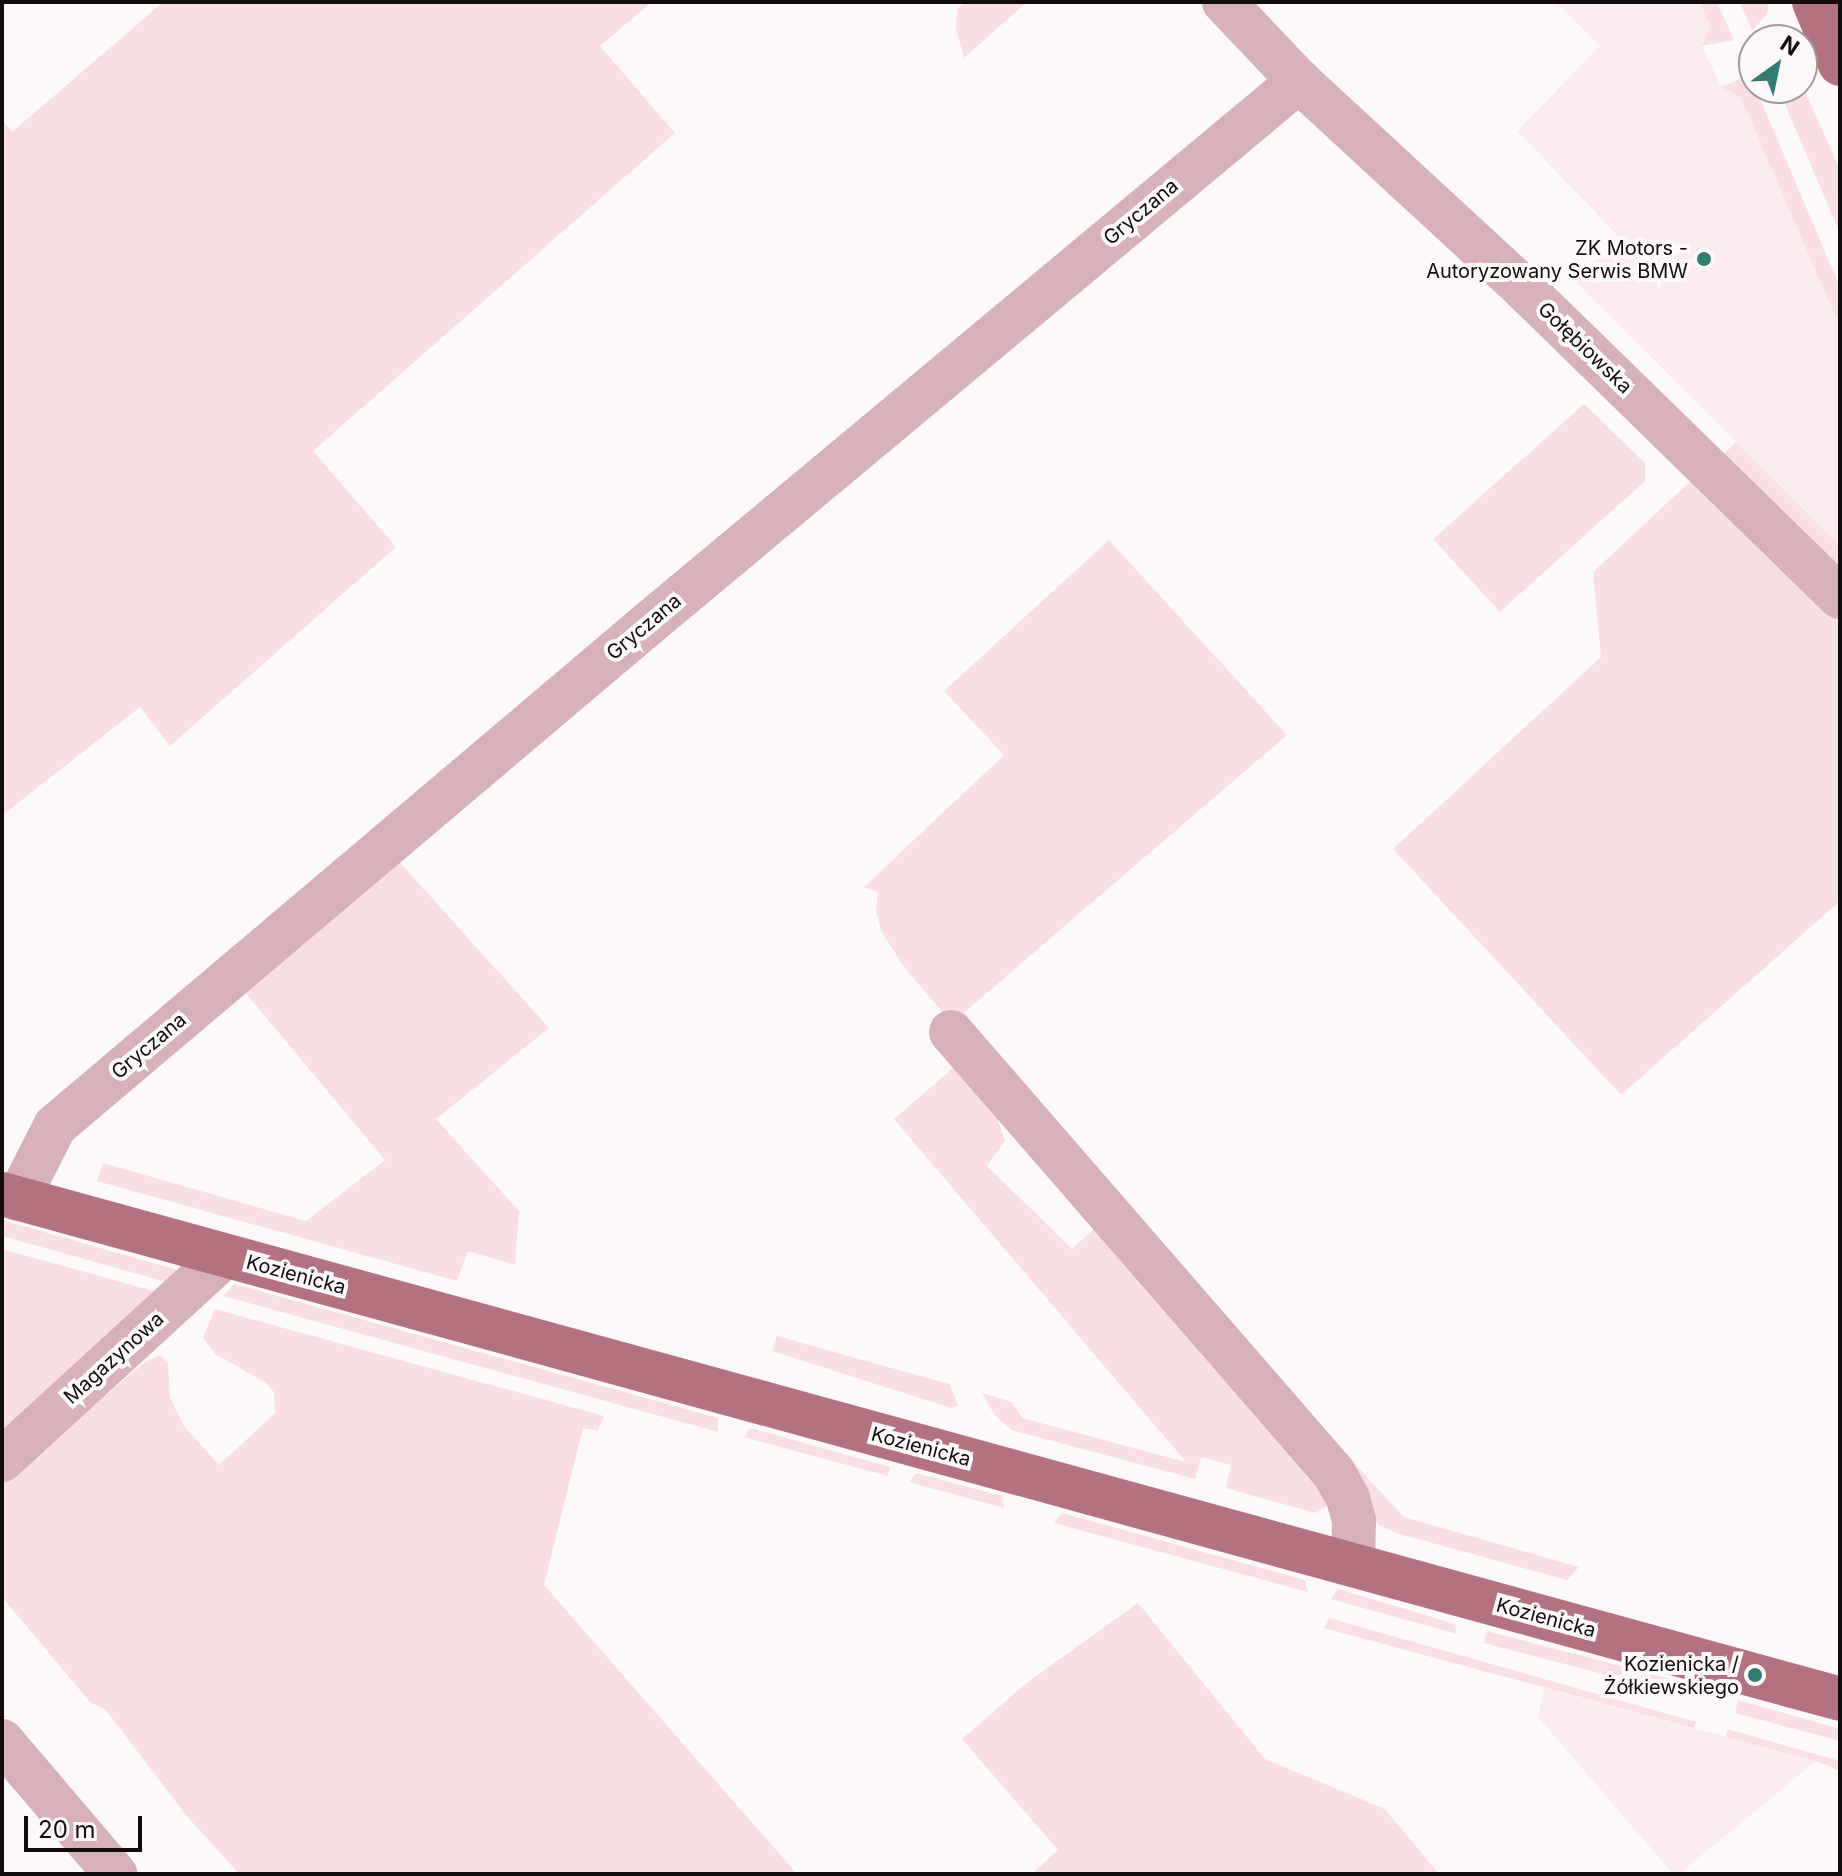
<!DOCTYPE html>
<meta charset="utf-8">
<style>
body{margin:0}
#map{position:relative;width:1842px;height:1876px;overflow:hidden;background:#fdf9fa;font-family:Inter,sans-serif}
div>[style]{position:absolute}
.built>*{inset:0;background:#fcebee}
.green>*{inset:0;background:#f9dee2}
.minor>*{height:44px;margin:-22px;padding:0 22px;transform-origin:22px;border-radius:22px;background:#d6b1b7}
.major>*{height:44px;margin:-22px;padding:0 22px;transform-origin:22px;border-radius:22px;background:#b3727f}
.dots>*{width:22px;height:22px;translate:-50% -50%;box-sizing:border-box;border:4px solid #fdf9fa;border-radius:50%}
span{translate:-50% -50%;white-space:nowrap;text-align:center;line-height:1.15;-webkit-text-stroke:8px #fdf9fa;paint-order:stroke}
.street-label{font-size:20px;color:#120c0d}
.poi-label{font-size:20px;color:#120c0d}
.right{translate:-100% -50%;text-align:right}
.frame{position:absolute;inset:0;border:4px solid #120c0d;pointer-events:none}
.north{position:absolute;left:1738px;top:24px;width:80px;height:80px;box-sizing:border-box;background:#fdf9fa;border:2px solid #9f9a9b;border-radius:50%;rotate:33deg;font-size:22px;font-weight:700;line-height:32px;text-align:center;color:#120c0d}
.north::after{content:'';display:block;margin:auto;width:28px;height:36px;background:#347b74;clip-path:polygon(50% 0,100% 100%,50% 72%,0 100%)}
.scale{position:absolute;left:24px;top:1816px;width:118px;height:36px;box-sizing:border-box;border:4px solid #120c0d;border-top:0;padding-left:10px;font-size:24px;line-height:28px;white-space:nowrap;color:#120c0d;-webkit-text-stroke:6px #fdf9fa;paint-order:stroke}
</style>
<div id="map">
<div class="built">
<i style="clip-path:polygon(1555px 2px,1700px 2px,1710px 26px,1702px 46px,1721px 87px,1741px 97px,1840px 327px,1840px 545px,1575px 281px,1619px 237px,1517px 131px,1600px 46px)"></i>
<i style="clip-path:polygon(1544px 1688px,1816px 1761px,1679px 1874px,1673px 1874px,1538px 1717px)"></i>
</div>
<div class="green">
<i style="clip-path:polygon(163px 2px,652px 2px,600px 46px,675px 133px,313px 451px,396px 547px,170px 746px,140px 707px,4px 814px,2px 120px,12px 132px)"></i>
<i style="clip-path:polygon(964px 2px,1027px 2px,964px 58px,956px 29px,957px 10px)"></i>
<i style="clip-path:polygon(1700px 2px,1717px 2px,1734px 40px,1702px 46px,1710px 26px)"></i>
<i style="clip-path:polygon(1740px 2px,1769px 2px,1767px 14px,1752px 31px)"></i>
<i style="clip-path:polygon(1750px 75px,1840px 287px,1840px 327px,1741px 98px,1721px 87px)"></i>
<i style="clip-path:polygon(1802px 84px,1840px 170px,1840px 233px,1778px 88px,1802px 88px)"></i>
<i style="clip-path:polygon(1584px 404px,1645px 463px,1645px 481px,1500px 612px,1433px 539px)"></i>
<i style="clip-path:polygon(1736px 442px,1840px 545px,1840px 579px,1719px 459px)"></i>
<i style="clip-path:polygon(1696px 476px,1840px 618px,1840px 901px,1621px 1095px,1393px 849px,1601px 657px,1593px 572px)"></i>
<i style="clip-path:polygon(1109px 540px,1287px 735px,952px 1023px,905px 968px,881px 931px,876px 910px,878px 892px,864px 887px,1004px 755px,944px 691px)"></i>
<i style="clip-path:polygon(396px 858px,549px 1028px,436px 1119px,519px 1211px,515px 1265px,468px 1251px,457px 1281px,97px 1181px,103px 1163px,306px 1221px,385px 1160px,239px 985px)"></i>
<i style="clip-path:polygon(959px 1063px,993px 1106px,1005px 1141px,987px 1166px,1072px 1249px,1094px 1229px,1154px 1282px,1331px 1504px,1315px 1513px,1226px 1488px,1231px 1465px,1201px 1457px,1195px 1479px,1011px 1430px,994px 1414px,982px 1393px,1012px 1402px,1022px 1418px,1186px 1462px,894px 1119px)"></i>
<i style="clip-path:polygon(2px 1220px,188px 1273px,177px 1285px,2px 1236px)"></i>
<i style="clip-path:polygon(2px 1249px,172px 1296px,2px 1442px)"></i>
<i style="clip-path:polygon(234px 1284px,718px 1418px,718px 1432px,223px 1296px)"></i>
<i style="clip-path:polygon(215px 1309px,604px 1416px,598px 1431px,583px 1428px,544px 1585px,797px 1874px,239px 1874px,185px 1814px,106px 1710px,90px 1702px,2px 1597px,2px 1483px,144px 1363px,159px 1355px,168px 1362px,170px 1397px,184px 1426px,219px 1465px,275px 1413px,274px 1392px,266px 1383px,215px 1354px,203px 1338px)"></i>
<i style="clip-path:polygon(777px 1336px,949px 1384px,958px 1405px,951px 1408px,772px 1351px)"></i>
<i style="clip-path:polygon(1316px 1422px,1404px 1517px,1579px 1567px,1567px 1580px,1396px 1533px,1378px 1525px)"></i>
<i style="clip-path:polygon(750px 1428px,890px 1467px,888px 1476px,744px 1437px)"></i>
<i style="clip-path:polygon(916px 1473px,1002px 1496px,1004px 1508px,909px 1482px)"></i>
<i style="clip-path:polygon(1062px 1513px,1305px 1580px,1308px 1592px,1054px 1523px)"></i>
<i style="clip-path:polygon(1338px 1589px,1455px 1624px,1457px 1634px,1331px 1599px)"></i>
<i style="clip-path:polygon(1138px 1603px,1265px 1759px,1385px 1809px,1439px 1874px,1032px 1874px,1058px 1850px,962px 1739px,1029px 1681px)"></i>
<i style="clip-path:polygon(1329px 1618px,1696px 1722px,1694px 1728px,1324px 1628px)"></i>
<i style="clip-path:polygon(1487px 1631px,1702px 1687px,1699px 1699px,1484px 1643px)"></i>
<i style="clip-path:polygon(1738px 1700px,1840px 1729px,1840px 1741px,1735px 1713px)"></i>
<i style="clip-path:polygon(1727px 1729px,1840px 1761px,1840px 1771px,1816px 1761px,1726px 1737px)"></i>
</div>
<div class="minor">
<i style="left:1224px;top:2px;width:109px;rotate:46.5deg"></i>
<i style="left:1299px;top:81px;width:294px;rotate:42.7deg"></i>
<i style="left:1515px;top:280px;width:454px;rotate:44.3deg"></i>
<i style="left:951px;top:1032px;width:584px;rotate:49.03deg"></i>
<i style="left:1334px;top:1473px;width:29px;rotate:61deg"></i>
<i style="left:1348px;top:1498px;width:23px;rotate:75deg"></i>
<i style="left:1354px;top:1520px;width:45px;rotate:91.3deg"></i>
<i style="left:18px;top:1199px;width:82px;rotate:-63.1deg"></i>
<i style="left:55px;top:1126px;width:769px;rotate:-40.25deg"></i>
<i style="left:642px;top:629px;width:856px;rotate:-39.83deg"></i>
<i style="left:2px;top:1460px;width:302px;rotate:-42.5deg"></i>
<i style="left:2px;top:1741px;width:175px;rotate:49.6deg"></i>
</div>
<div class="major">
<i style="left:1814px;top:2px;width:67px;rotate:67.2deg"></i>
<i style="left:2px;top:1194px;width:1906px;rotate:15.36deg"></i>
</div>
<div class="dots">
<i style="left:1704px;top:259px;background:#347b74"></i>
<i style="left:1755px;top:1675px;background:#347b74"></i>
</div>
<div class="street-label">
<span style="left:1141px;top:212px;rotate:-40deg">Gryczana</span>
<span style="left:1585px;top:348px;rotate:44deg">Gołębiowska</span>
<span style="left:644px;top:627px;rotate:-40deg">Gryczana</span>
<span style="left:149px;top:1046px;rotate:-40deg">Gryczana</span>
<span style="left:296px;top:1275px;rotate:15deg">Kozienicka</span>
<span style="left:114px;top:1358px;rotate:-42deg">Magazynowa</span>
<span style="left:921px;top:1447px;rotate:15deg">Kozienicka</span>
<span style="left:1546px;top:1618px;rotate:15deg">Kozienicka</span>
</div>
<div class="poi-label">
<span class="right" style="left:1688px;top:260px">ZK Motors -<br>Autoryzowany Serwis BMW</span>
<span class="right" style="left:1739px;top:1676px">Kozienicka /<br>Żółkiewskiego</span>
</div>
<div class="frame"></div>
<div class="north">N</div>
<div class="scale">20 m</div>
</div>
